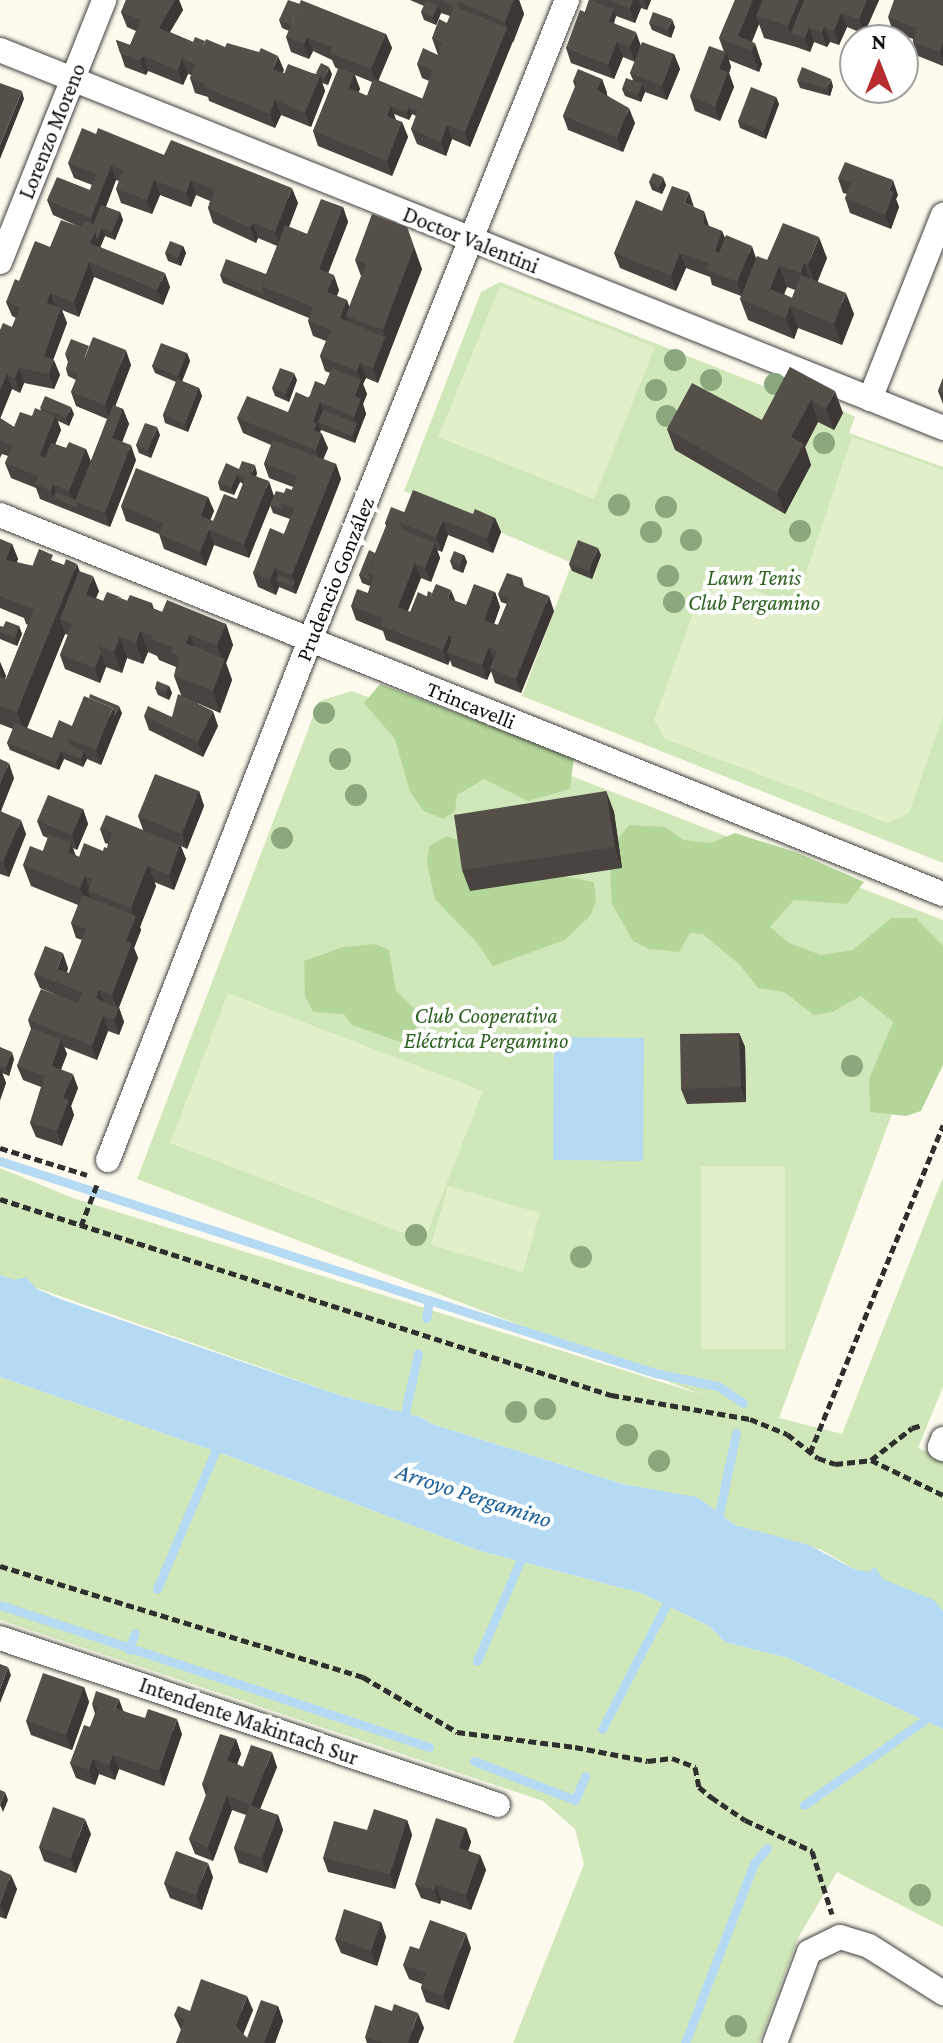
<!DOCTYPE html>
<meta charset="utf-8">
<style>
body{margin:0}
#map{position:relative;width:943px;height:2043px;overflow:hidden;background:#fefbee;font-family:"Crimson Pro",serif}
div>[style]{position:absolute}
.green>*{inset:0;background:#d0e7b9}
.forest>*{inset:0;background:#b4d799}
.pitch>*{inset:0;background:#e2efcb}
.water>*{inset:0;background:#b5dbf4}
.stream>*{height:9px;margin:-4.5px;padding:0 4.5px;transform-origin:4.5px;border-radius:4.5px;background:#b5dbf4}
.path>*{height:5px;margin-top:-2.5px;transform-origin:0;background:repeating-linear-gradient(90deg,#2f2f2f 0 8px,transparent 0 12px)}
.roads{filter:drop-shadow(0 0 2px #404040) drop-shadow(0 0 2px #404040)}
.minor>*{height:24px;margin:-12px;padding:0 12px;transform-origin:12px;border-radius:12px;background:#fff}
.trees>*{width:22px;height:22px;margin:-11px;border-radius:50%;background:#8aa77d}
.wall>*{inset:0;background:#494440}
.shaded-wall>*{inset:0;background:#3c3734}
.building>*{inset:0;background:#554f4a}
span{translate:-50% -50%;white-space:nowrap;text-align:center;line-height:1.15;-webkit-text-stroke:8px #fff;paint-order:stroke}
.street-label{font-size:22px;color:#0d0d0d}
.park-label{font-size:22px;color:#2c6220;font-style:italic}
.water-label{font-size:24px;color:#1c609a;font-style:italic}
.north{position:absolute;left:839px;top:24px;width:80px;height:80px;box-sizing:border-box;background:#fff;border:2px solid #9e9e9e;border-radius:50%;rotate:0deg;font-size:22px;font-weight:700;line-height:32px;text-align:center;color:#0d0d0d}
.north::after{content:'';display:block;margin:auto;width:28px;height:36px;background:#b82b2f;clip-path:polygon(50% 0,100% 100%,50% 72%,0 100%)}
</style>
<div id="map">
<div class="green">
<i style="clip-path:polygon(500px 282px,789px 396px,795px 385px,855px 417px,849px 433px,943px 467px,943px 863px,522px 696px,572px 563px,404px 491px,481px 292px)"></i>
<i style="clip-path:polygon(352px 691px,943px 920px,943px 977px,779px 1418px,842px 1434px,943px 1177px,943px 1387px,918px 1448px,943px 1459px,943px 1611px,933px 1600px,854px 1569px,822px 1550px,735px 1525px,696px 1497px,623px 1484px,432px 1424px,420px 1417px,342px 1396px,0 1275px,0 1168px,73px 1198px,703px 1395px,137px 1179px,319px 701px)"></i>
<i style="clip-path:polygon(0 1377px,229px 1456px,477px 1550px,641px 1593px,709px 1626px,725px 1642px,788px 1658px,943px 1729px,943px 1927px,837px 1872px,798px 1938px,759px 2043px,513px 2043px,584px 1864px,575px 1829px,543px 1801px,0 1620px)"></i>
</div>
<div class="forest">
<i style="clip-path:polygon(380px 684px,574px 757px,570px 789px,528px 801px,484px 779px,457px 795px,455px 811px,443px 819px,424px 811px,410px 792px,395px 739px,364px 703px)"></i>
<i style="clip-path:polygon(629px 825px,665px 827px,684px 840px,711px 843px,735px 833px,798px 853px,864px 882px,847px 904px,794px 900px,770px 927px,789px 943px,821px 955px,853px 950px,891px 918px,916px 918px,943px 946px,943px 1065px,921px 1111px,906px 1116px,870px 1112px,869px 1079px,893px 1022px,861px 996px,832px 1012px,814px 1015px,784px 992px,758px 988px,740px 965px,703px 934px,690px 933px,679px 952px,649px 949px,633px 941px,612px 904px,609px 850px)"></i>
<i style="clip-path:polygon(447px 836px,546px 873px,594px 882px,596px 902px,590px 916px,565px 940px,493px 966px,478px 944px,435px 899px,427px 863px,429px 846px)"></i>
<i style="clip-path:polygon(375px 944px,389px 950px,396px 991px,416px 1010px,420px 1021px,406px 1044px,352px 1025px,344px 1014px,313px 1012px,305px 996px,304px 961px,343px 947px)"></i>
</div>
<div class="pitch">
<i style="clip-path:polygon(500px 286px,655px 347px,594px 499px,438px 437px)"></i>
<i style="clip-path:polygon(852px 437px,943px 470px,943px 716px,909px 813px,888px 823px,665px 739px,654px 720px,704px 584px,720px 578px,795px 605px)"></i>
<i style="clip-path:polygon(228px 993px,483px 1091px,424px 1241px,170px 1143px)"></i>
<i style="clip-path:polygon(701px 1166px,785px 1166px,785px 1349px,701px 1349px)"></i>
<i style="clip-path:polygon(448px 1186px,540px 1213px,523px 1272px,431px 1245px)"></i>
</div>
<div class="water">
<i style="clip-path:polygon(554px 1037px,644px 1038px,643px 1161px,553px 1160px)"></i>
<i style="clip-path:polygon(0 1275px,15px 1280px,26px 1277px,37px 1289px,63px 1300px,342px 1396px,420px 1417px,432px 1424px,623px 1484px,697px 1497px,735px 1525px,809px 1545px,854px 1569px,868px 1572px,875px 1567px,883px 1579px,934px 1600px,943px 1611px,943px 1729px,788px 1658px,725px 1642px,709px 1626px,641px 1593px,477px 1550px,229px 1456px,0 1377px)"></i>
</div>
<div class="stream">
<i style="left:0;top:1161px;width:451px;rotate:18deg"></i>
<i style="left:429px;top:1300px;width:18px;rotate:99deg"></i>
<i style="left:429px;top:1300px;width:237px;rotate:17.9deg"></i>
<i style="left:655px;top:1373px;width:64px;rotate:11.7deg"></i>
<i style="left:718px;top:1386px;width:30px;rotate:34deg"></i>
<i style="left:405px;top:1413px;width:61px;rotate:-77.8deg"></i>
<i style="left:719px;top:1514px;width:83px;rotate:-78.1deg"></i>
<i style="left:157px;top:1589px;width:149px;rotate:-67.1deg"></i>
<i style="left:0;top:1605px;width:452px;rotate:18.3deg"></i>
<i style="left:129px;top:1650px;width:18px;rotate:-71deg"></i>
<i style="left:477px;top:1661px;width:109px;rotate:-66.7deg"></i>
<i style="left:602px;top:1729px;width:140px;rotate:-62.7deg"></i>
<i style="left:474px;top:1761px;width:108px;rotate:21.1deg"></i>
<i style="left:575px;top:1800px;width:26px;rotate:-67deg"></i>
<i style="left:804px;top:1805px;width:146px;rotate:-35.2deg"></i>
<i style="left:685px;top:2043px;width:193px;rotate:-69deg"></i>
<i style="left:754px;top:1863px;width:20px;rotate:-49deg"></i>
</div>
<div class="path">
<i style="left:0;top:1148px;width:91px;rotate:17.2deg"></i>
<i style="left:0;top:1199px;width:642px;rotate:17.79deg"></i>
<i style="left:611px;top:1395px;width:141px;rotate:9.8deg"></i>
<i style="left:750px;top:1419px;width:40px;rotate:22deg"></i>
<i style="left:787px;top:1434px;width:39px;rotate:38deg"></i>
<i style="left:818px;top:1458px;width:18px;rotate:19deg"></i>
<i style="left:835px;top:1464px;width:36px;rotate:-6deg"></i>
<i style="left:871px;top:1460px;width:80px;rotate:25.9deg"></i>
<i style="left:81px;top:1226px;width:47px;rotate:-68.9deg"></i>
<i style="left:810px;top:1453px;width:354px;rotate:-67.9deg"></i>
<i style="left:871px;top:1460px;width:52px;rotate:-38deg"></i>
<i style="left:912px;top:1428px;width:10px;rotate:-17deg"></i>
<i style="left:0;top:1566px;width:380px;rotate:17deg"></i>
<i style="left:363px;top:1677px;width:109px;rotate:30.3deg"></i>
<i style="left:457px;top:1732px;width:119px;rotate:7.2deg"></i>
<i style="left:575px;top:1747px;width:74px;rotate:10.9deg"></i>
<i style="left:648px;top:1761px;width:24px;rotate:-7deg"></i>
<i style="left:672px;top:1758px;width:25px;rotate:21deg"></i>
<i style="left:695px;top:1767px;width:20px;rotate:79deg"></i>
<i style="left:699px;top:1787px;width:16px;rotate:40deg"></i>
<i style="left:711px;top:1797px;width:41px;rotate:34.1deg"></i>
<i style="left:745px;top:1820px;width:74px;rotate:24.8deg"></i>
<i style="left:812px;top:1851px;width:66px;rotate:72.4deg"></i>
</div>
<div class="roads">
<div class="minor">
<i style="left:0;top:50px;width:1016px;rotate:21.84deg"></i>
<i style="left:0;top:262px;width:282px;rotate:-68.3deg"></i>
<i style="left:870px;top:399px;width:198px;rotate:-68.4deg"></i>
<i style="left:0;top:515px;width:1016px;rotate:21.9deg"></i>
<i style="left:108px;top:1160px;width:558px;rotate:-68.77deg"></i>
<i style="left:310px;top:640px;width:690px;rotate:-68.12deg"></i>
<i style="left:943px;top:1439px;width:9px;rotate:111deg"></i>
<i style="left:940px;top:1447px;width:4px;rotate:34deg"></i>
<i style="left:0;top:1638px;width:525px;rotate:18.54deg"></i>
<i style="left:775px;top:2043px;width:97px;rotate:-69.5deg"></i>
<i style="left:809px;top:1952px;width:34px;rotate:-26deg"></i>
<i style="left:840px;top:1937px;width:30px;rotate:17deg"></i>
<i style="left:869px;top:1946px;width:88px;rotate:32.4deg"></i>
</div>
</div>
<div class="trees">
<i style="left:675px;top:360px"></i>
<i style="left:711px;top:380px"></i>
<i style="left:775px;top:384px"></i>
<i style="left:656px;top:390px"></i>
<i style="left:667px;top:416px"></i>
<i style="left:824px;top:443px"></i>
<i style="left:619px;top:505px"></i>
<i style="left:666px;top:507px"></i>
<i style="left:800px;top:531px"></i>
<i style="left:651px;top:532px"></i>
<i style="left:691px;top:540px"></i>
<i style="left:668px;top:576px"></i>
<i style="left:674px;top:602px"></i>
<i style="left:324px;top:713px"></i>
<i style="left:340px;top:759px"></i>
<i style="left:356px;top:795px"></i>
<i style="left:282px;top:838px"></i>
<i style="left:852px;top:1066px"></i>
<i style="left:416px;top:1235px"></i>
<i style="left:581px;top:1257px"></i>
<i style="left:545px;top:1409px"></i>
<i style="left:516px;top:1412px"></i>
<i style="left:627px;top:1435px"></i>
<i style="left:659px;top:1461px"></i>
<i style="left:920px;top:1895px"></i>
<i style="left:736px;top:2026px"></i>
</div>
<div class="wall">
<i style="clip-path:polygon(126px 0,179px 0,183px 10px,170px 32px,193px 42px,284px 70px,282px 73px,332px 74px,328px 85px,322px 83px,325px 91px,311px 127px,281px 115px,275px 128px,209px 101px,208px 97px,195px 93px,190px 78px,191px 75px,188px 74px,183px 85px,148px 71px,146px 75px,125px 67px,116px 40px,130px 45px,136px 31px,127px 27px,121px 12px)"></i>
<i style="clip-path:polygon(evenodd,410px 0,519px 0,524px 14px,470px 147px,452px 139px,446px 156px,417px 144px,411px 129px,416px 116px,412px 114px,409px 120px,394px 114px,396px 120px,402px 122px,408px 137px,392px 176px,318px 146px,313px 131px,338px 69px,335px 67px,332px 60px,313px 51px,309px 59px,291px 52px,286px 37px,289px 31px,282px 28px,279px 20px,386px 34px,392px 48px,378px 80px,423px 99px,429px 81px,422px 78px,417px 64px,438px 55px,432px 38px,447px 23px,450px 16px,441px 13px,436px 25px,424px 20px,421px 12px,424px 6px,410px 0,355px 75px,372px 82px,367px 96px,358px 92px,360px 89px,355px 75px)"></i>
<i style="clip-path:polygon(589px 0,651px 0,647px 10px,641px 8px,635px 23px,616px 16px,614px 23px,641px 46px,674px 54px,680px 69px,667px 100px,645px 92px,641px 102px,625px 96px,622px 89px,633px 80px,630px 73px,635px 62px,623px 57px,614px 79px,571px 63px,566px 48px,585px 12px)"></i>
<i style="clip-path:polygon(735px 0,879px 0,864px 34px,847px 27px,839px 45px,830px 42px,827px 47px,814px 42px,810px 52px,796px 47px,764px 38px,759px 24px,752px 42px,762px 64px,759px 72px,729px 60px,731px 67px,729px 73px,734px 87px,720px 121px,695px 111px,690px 96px,724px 52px,719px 38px)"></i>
<i style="clip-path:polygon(943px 0,943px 66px,918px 56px,913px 42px,913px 39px,893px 32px,888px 17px)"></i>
<i style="clip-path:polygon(649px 23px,675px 27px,671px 38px,652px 30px)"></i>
<i style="clip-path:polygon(602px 79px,607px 93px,607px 95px,635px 123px,623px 152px,568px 130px,563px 116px,575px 87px,573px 81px)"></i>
<i style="clip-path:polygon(797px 80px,833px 86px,830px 96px,800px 88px)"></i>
<i style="clip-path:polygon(776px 97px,779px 104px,766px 139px,740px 128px,738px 121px)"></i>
<i style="clip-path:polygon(96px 134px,164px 155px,298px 203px,289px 227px,307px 234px,343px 207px,348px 222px,328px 273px,339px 290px,337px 296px,347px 300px,349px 307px,361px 276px,355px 260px,422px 269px,378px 383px,366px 378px,363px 384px,367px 394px,363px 404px,366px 414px,355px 443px,321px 430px,320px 432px,328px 448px,323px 459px,336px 464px,341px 479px,296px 594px,279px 587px,276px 595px,258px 587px,253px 573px,284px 534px,290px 519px,273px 513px,270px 505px,284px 493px,292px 490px,293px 487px,269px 478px,264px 464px,271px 445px,243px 433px,237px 418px,288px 412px,325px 385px,330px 373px,325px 371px,320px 356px,326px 341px,313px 336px,308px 321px,309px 318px,223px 283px,220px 275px,266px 274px,277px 246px,258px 238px,256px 243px,213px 223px,208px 208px,210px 201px,196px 195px,191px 207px,160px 195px,152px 214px,121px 203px,116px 189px,119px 181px,116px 180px,106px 207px,120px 212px,123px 220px,115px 240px,105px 236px,100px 247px,170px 287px,163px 305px,94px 277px,79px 317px,62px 310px,67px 323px,53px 360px,60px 375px,54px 389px,24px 383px,20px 393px,12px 389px,0 418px,14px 427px,41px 410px,40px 408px,74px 414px,69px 426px,58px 421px,61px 430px,55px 444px,66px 448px,86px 449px,91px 461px,107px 419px,76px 406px,71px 392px,76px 380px,68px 376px,66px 369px,68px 362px,65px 354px,131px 365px,115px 406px,123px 409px,129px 424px,122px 442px,136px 460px,110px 527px,40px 499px,36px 488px,11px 478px,5px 463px,8px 456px,2px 454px,0 458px,0 330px,12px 327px,16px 318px,12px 316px,6px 302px,19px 281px,50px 247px,82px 228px,53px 215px,47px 200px,90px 190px,92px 185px,74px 178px,68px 163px)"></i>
<i style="clip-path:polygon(838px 178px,898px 195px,896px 199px,899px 207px,891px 229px,850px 213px,845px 198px,847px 194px,843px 193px)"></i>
<i style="clip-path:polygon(649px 182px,666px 185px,662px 194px,652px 190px)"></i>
<i style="clip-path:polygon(evenodd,694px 207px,709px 226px,722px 231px,725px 238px,756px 258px,767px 260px,827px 258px,817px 281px,854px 314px,842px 345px,798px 328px,794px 339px,748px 320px,740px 299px,741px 296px,712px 285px,710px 277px,686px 268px,676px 291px,620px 268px,614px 253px,662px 211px,694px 207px,787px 287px,795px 290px,792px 298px,784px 294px,787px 287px)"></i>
<i style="clip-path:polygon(183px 246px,186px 253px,181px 266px,168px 261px,165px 253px)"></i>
<i style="clip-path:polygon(187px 353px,190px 361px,182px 381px,199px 388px,202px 396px,188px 432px,165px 423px,163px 415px,176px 382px,155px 373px,152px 366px)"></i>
<i style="clip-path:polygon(790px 367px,843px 413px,834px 430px,818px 422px,805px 447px,811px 465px,785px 514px,675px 450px,667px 429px,762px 420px)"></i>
<i style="clip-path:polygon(943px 378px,943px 404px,938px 391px)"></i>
<i style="clip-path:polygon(297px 380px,289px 402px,275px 396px,272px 388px)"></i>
<i style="clip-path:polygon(160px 435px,151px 458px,139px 453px,136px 445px)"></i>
<i style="clip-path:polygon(239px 469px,257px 473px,256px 476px,274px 496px,249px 558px,214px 545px,206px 566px,164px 549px,159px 534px,126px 521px,121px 506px,208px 497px,214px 511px,210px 520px,213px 521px,237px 499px,243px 484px,240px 482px,234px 495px,220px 490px,218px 482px)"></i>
<i style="clip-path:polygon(404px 512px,473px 514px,495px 518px,501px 532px,493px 553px,448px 535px,442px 552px,437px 550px,440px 558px,431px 582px,421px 578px,408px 611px,410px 612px,427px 596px,455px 601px,466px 605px,495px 592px,500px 607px,494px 624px,498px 625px,507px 604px,501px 602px,498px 594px,522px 578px,524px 586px,554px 611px,521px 693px,495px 683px,491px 671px,487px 680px,452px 666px,450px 660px,448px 665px,386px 640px,383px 631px,356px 620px,351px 606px,368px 593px,370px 586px,362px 583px,359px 575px,375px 553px,386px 526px,385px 523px)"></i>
<i style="clip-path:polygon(0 539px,12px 544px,18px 559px,16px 562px,33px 566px,56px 562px,79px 571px,99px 591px,96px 598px,103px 601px,123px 599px,127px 601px,152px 603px,154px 609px,162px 612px,226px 624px,233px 645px,226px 663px,232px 680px,220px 713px,197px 703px,218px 726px,203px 757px,149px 730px,144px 716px,172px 717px,181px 695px,174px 676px,176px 667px,159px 660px,157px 656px,148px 652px,143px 664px,127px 658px,122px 673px,106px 667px,100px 683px,65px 669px,60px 655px,68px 635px,65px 634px,27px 728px,52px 738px,72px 726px,122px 713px,101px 765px,87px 759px,83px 767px,64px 759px,59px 770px,10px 750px,7px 743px,13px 729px,0 724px,0 662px,6px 676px,5px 679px,6px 679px,28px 625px,26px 624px,24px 618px,0 608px)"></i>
<i style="clip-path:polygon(464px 555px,467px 562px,463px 573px,453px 569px,450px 561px)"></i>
<i style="clip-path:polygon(601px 555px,592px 579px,572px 571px,569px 564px)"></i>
<i style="clip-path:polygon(0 626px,3px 627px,19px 626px,22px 634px,17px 646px,0 639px)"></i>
<i style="clip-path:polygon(169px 686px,172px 693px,169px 700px,158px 695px,155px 688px)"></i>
<i style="clip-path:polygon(0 759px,14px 778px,1px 811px,26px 834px,9px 877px,0 874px)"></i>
<i style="clip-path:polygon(199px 791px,204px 806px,187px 849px,181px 846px,186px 859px,174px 890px,154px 882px,156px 886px,140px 927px,141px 930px,134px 948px,138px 958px,119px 1007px,124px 1022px,119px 1035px,108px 1031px,97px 1060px,64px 1047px,67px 1054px,61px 1069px,78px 1088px,71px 1106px,74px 1115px,62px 1146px,36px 1137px,30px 1123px,41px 1087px,23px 1080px,17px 1066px,31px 1029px,28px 1020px,61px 997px,40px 988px,34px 974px,68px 968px,67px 973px,69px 973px,82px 940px,76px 938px,71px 923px,78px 905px,31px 886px,23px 865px,43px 851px,48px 838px,43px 836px,37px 821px,83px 809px,88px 824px,77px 850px,73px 848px,75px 855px,79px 857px,103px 851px,107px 848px,108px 844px,105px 843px,100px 829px,143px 830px,138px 816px)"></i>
<i style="clip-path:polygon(606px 791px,614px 812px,622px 868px,470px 891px,462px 870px)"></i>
<i style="clip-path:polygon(739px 1033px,745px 1047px,746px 1102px,687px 1104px,681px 1089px)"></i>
<i style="clip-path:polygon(0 1047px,14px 1059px,9px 1076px,2px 1073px,6px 1083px,0 1100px)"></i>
<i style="clip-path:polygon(84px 1687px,89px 1702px,72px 1750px,31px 1735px,26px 1721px)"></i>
<i style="clip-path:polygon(92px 1704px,123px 1711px,182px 1734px,164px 1786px,119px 1769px,115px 1780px,99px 1774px,95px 1785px,76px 1778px,70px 1763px,90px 1727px,95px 1714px)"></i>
<i style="clip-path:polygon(236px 1739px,241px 1754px,237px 1764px,243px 1767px,277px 1767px,260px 1809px,278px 1815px,283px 1830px,267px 1873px,239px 1863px,234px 1848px,246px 1815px,232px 1810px,213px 1861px,195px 1854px,189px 1839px,206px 1796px,202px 1784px)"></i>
<i style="clip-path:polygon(407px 1820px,412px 1835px,395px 1889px,328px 1872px,323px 1858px,367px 1830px)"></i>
<i style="clip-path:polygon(466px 1828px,471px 1842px,468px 1851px,480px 1855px,486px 1870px,471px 1910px,441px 1900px,440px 1904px,421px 1898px,415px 1884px)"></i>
<i style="clip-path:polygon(91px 1834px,76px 1873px,44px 1861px,39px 1847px)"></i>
<i style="clip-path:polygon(0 1870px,17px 1889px,6px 1919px,0 1917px)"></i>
<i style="clip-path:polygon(213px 1877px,202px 1910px,170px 1898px,164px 1883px)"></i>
<i style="clip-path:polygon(381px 1922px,386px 1937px,377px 1966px,341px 1953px,335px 1939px)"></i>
<i style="clip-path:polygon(471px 1948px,449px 2010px,426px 2002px,421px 1988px,422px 1984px,409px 1979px,403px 1965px,419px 1949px)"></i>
<i style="clip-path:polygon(278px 2006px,283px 2021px,275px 2043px,176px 2043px,181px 2030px,174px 2015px,190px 2011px,253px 2010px,243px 2034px,247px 2038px)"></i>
<i style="clip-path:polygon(424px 2028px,418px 2043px,367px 2043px,365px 2037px)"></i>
</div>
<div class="shaded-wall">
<i style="clip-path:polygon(175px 0,179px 0,183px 10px,164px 42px,159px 28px)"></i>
<i style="clip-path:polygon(514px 0,519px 0,524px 14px,513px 43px,505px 22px)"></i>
<i style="clip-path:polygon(633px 0,639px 0,641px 8px,635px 23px,630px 9px)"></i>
<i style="clip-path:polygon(644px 0,651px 0,647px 10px)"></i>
<i style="clip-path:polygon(753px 0,763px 0,756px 16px,759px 24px,748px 50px,738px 36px)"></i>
<i style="clip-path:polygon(799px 0,815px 0,791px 33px,796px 47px,788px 26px)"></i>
<i style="clip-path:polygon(867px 0,879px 0,864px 34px,859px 19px)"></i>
<i style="clip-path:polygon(438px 5px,441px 13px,436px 25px,433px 17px)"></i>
<i style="clip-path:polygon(614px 9px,616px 16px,611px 31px,608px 23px)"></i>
<i style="clip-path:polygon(841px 13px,847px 27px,839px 45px,834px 31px)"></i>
<i style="clip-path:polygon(672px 19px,675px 27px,671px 38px,668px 30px)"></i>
<i style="clip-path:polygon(809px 27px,814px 42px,810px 52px,805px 38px)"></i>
<i style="clip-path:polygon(824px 27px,830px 42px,827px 47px,822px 33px)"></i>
<i style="clip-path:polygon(507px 28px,512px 43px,470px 147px,465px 132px)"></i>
<i style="clip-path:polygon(636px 32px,641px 46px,635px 62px,630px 47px)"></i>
<i style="clip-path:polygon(386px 34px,392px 48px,377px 84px,371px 69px)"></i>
<i style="clip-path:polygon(307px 37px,313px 51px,309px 59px,304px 44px)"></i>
<i style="clip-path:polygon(617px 42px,623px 57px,614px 79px,608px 65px)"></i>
<i style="clip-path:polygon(755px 43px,762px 64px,759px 72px,752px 51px)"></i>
<i style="clip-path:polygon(943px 43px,943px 61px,940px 52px)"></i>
<i style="clip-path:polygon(726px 52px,731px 67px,729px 73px,734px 87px,720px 121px,715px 107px,719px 69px)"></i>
<i style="clip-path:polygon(674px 54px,680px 69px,667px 100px,662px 86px)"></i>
<i style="clip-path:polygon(143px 56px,148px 71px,146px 75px,140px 61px)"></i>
<i style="clip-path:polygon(278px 56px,284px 70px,278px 84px,273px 69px)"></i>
<i style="clip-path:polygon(182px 59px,188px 74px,183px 85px,178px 70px)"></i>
<i style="clip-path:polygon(329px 67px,332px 74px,328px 85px,325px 78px)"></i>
<i style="clip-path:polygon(354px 74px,360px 89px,354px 103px,349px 88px)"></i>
<i style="clip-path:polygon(320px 76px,325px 91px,311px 127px,305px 113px)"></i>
<i style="clip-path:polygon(602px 79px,607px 93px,603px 105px,597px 90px)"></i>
<i style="clip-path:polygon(831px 79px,833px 86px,830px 96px,827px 89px)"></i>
<i style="clip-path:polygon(642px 84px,645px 92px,641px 102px,638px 95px)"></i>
<i style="clip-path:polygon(22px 91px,24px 99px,0 159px,0 145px)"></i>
<i style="clip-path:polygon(776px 97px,779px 104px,766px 139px,764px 131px)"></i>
<i style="clip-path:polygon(275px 100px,281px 115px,275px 128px,270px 114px)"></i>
<i style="clip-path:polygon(391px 106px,396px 120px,387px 116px)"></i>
<i style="clip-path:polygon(409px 107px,412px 114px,409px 120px,407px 113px)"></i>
<i style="clip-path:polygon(629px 108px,635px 123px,623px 152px,617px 138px)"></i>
<i style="clip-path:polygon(402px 122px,408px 137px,392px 176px,387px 161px)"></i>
<i style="clip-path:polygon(447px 125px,452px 139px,446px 156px,441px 142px)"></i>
<i style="clip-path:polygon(111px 166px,116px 180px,96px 232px,91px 218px)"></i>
<i style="clip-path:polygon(663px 177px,666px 185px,662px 194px,659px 187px)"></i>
<i style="clip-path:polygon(154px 180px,160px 195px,152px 214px,147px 200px)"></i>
<i style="clip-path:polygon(191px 180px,196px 195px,191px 207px,186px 193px)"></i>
<i style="clip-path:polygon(893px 180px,898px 195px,896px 199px,899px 207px,891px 229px,885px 215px,889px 190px)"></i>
<i style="clip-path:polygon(292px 188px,298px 203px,281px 247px,275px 232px)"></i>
<i style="clip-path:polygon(689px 192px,694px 207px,684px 203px)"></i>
<i style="clip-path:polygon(343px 207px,348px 222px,324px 284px,319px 269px)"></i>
<i style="clip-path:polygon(704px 211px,709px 226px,704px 224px)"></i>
<i style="clip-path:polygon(120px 212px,123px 220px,115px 240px,112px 232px)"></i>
<i style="clip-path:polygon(253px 223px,258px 238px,256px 243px,250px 228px)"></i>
<i style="clip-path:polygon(407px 227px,422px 269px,390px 351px,383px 330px)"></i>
<i style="clip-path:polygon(102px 228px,105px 236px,96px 258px,90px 243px,95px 232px)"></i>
<i style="clip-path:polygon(722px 231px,728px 246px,720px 265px,715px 251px)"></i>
<i style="clip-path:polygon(819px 237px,827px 258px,816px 286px,808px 265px)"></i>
<i style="clip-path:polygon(183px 246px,186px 253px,181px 266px,178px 258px)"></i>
<i style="clip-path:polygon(752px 246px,757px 261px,742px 296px,737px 282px)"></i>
<i style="clip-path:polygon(680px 253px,686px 268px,676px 291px,671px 276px)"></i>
<i style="clip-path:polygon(89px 262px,94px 277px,79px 317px,74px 302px)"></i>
<i style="clip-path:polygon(804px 263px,812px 285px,808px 294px,801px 273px)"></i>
<i style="clip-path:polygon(779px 266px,787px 287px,778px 310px,770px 289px)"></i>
<i style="clip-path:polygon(165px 273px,170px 287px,163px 305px,157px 290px)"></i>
<i style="clip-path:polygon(334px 275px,339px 290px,332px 307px,327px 292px)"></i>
<i style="clip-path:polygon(50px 293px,56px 308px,47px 303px)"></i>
<i style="clip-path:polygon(846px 293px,854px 314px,842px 345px,834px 324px)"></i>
<i style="clip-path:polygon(347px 300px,352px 315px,346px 316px,349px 323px,340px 318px)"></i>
<i style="clip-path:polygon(790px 306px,798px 328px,794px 339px,786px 318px)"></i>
<i style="clip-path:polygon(61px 308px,67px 323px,49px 371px,44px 356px)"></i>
<i style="clip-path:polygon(385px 337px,390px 351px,378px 383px,373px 368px)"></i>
<i style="clip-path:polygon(126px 350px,131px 365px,110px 420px,105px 405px)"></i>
<i style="clip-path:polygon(187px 353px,190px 361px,181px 384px,178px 376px)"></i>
<i style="clip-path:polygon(54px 360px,60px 375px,54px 389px,49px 374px)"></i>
<i style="clip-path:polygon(360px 363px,366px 378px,363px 384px,367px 394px,363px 404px,366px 414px,359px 431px,354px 417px,355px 396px,361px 381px,357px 371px)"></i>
<i style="clip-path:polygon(19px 368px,24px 383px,20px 393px,15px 378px)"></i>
<i style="clip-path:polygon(294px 373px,297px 380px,289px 402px,286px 394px)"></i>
<i style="clip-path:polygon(7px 374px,12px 389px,0 419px,0 391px)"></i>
<i style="clip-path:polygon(199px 388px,202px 396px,188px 432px,185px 424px)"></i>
<i style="clip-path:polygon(835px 391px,843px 413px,834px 430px,826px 409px)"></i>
<i style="clip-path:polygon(811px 400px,818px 422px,805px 447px,811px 465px,785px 514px,777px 493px,791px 437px)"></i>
<i style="clip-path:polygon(320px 402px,326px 417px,318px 422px,321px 430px,320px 432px,322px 434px,328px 448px,321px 465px,316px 450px,313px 422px)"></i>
<i style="clip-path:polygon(71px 407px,74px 414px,69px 426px,66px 418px)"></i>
<i style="clip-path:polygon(123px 409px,129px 424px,118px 453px,112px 438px)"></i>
<i style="clip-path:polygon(55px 416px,61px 430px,45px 470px,40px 455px)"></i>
<i style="clip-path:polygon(357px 424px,359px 431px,355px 443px,352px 436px)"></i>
<i style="clip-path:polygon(157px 427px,160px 435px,151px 458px,148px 450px)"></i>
<i style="clip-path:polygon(131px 445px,136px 460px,110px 527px,105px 513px)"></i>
<i style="clip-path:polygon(86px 449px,91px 464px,74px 505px,69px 491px)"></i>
<i style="clip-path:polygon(336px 464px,341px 479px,296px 594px,293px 586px,295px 582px,292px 575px)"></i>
<i style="clip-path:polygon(255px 465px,257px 473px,252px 487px,249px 479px)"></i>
<i style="clip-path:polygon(237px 475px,240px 482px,234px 495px,231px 488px)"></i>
<i style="clip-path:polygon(269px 481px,274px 496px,249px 558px,244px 544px)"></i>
<i style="clip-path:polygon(53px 484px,58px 500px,53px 498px,51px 491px)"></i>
<i style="clip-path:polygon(208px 497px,214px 511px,206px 531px,201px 516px)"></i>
<i style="clip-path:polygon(495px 518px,501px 532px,493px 553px,487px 538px)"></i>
<i style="clip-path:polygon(443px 521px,448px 535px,442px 552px,436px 537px)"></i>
<i style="clip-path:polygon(209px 530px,214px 545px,206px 566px,200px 552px)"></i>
<i style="clip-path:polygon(435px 543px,440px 558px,431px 582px,425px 568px)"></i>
<i style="clip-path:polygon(12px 544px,18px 559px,12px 575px,6px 560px)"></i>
<i style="clip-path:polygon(598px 548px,601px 555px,592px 579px,589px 571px)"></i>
<i style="clip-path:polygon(464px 555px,467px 562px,463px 573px,460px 565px)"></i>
<i style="clip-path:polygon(415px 563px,421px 578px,403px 622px,398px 607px)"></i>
<i style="clip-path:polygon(77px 564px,85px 585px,60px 619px,65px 634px,25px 733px,17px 712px)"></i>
<i style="clip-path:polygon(275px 568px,280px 581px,276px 580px,279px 587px,276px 595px,270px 580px)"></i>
<i style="clip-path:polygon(93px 576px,99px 591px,91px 609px,86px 595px)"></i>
<i style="clip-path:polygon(451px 590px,457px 605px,448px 598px)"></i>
<i style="clip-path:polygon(495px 592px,500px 607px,490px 635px,484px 620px)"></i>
<i style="clip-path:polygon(549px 596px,554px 611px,521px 693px,516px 679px)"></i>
<i style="clip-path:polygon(226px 624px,233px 645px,226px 663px,232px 680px,220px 713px,213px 691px,223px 662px,217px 645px)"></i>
<i style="clip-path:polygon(19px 626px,22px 634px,17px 646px,15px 638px)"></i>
<i style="clip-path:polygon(140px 631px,148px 652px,143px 664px,136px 643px)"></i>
<i style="clip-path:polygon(190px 635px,198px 656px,186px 643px)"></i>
<i style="clip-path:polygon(449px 635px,454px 649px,447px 652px,450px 660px,448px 665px,443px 650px)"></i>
<i style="clip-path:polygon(120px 637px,127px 658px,122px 673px,114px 652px)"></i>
<i style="clip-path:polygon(489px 647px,494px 662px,490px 668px,491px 671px,487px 680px,482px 665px)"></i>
<i style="clip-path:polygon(101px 653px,106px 667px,100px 683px,95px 668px)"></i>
<i style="clip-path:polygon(0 662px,6px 676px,0 691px)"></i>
<i style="clip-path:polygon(169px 686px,172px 693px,169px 700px,166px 692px)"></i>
<i style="clip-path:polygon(119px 706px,122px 713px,118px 722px,115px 715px)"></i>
<i style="clip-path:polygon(113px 708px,118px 722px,101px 765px,96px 750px)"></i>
<i style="clip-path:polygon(213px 711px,218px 726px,203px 757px,198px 742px)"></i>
<i style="clip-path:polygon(61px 751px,64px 759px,59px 770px,56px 763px)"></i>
<i style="clip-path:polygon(84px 751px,87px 759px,83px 767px,81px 759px)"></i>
<i style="clip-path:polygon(9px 763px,14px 778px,0 813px,0 785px)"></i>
<i style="clip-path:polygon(199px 791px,204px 806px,187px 849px,182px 834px)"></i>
<i style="clip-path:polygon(606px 791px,614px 812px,622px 868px,615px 847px)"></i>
<i style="clip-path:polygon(83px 809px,88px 824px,77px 850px,72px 835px)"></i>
<i style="clip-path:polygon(21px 820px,26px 834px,9px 877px,3px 862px)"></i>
<i style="clip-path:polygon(71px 843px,79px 864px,68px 852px)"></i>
<i style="clip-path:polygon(180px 845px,186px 859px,174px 890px,169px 875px)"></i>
<i style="clip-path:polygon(148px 865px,156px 886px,140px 927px,141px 930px,134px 948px,138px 958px,118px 1010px,112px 995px,126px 941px,135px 918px,131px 908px)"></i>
<i style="clip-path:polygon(85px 876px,90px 891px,88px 891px,91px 900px,88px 909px,80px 888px)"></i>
<i style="clip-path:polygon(63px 953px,68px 968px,62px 984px,57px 969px)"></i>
<i style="clip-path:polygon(99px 990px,105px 1004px,96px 998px)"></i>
<i style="clip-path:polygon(119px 1008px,124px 1022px,119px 1035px,114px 1020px)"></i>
<i style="clip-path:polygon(103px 1016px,108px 1031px,97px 1060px,92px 1046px)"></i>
<i style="clip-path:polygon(739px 1033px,745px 1047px,746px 1102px,741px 1087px)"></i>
<i style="clip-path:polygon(61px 1039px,67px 1054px,57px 1080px,52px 1066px)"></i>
<i style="clip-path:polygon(12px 1052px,14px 1059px,9px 1076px,6px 1068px)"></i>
<i style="clip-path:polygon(1px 1069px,6px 1083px,0 1100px,0 1071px)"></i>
<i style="clip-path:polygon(73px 1074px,78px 1088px,71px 1106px,74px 1115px,62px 1146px,57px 1131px,63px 1098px)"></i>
<i style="clip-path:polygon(8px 1667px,11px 1675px,0 1703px,0 1689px)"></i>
<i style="clip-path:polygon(84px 1687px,89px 1702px,72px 1750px,66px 1735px)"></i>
<i style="clip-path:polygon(119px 1699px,124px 1713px,115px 1708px)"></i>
<i style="clip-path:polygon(177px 1719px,182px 1734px,164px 1786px,159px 1771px)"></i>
<i style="clip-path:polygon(236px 1739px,241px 1754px,233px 1775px,227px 1760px)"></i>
<i style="clip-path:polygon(272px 1752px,277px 1767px,256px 1819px,251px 1805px)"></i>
<i style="clip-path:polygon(113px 1755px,119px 1769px,115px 1780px,109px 1765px)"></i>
<i style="clip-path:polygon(93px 1759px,99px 1774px,95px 1785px,89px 1770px)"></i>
<i style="clip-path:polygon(5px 1792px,8px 1800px,3px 1812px,0 1805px)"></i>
<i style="clip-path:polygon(227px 1796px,232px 1810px,213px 1861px,208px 1847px)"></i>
<i style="clip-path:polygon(278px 1815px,283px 1830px,267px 1873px,262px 1858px)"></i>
<i style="clip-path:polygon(85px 1819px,91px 1834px,76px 1873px,71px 1858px)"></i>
<i style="clip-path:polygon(407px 1820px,412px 1835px,395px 1889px,390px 1874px)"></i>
<i style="clip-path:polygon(466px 1828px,471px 1842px,464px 1863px,459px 1848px)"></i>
<i style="clip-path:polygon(480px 1855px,486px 1870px,471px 1910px,466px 1895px)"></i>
<i style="clip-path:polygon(208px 1863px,213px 1877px,202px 1910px,196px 1895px)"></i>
<i style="clip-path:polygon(11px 1875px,17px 1889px,6px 1919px,0 1905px)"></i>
<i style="clip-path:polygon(436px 1885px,441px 1900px,440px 1904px,434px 1890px)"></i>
<i style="clip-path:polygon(381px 1922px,386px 1937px,377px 1966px,371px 1951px)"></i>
<i style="clip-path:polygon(466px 1933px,471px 1948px,449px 2010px,443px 1996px)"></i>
<i style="clip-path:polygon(247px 1996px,253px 2010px,241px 2040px,236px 2026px)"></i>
<i style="clip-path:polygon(278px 2006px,283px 2021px,275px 2043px,264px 2043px)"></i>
<i style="clip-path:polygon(418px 2013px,424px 2028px,418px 2043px,408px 2043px)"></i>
</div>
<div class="building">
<i style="clip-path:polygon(126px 0,175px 0,159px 28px,203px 46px,206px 39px,225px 47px,227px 43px,259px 52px,261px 48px,278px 56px,273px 69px,284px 74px,288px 64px,320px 76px,305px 113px,275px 100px,270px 114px,204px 87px,205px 84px,190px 78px,196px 64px,182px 59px,178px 70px,143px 56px,140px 61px,120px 53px,116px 40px,130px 45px,141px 20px,121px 12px)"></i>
<i style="clip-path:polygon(288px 0,300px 4px,291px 25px,279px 20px)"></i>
<i style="clip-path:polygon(301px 0,386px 34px,371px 69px,330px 53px,332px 47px,307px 37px,304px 44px,286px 37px)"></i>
<i style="clip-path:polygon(440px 0,457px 0,459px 8px,507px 28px,465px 132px,447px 125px,441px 142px,411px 129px,433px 70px,417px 64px,423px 48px,438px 55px,442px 43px,432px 38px,439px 19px,447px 23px,454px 6px)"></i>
<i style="clip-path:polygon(457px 0,514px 0,505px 22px,457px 1px)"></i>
<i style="clip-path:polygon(589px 0,614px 9px,609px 21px,585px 12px)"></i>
<i style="clip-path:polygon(608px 0,633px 0,630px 9px)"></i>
<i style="clip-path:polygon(735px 0,753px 0,738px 36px,755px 43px,752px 51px,719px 38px)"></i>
<i style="clip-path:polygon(763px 0,799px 0,788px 26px,756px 16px)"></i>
<i style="clip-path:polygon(804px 0,867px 0,859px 19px,841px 13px,834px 31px,824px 27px,822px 33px,809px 27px,805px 38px,791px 33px)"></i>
<i style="clip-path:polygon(894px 0,943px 0,943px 43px,940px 52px,913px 42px,917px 28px,888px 17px)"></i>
<i style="clip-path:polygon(426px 1px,438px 5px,433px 17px,421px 12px)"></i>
<i style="clip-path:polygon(580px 10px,636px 32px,630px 47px,617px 42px,608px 65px,566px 48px)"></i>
<i style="clip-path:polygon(653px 12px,672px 19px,668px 30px,649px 23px)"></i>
<i style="clip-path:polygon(195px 37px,205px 41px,203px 46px,193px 42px)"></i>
<i style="clip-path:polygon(642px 42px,674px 54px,662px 86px,630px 73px)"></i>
<i style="clip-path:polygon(709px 46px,726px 52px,719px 69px,728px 72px,715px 107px,690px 96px)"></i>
<i style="clip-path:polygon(321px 63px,329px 67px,325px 78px,316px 73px)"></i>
<i style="clip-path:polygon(802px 67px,831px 79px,827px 89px,797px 80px)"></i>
<i style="clip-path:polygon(339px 68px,354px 74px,349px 88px,391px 106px,387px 116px,402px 122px,387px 161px,313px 131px)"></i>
<i style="clip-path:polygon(578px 69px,602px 79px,597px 90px,629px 108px,617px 138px,563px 116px,577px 82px,573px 81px)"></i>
<i style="clip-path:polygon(626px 78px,642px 84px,638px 95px,622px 89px)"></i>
<i style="clip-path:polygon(374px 79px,423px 99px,418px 111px,409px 107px,407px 113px,367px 96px)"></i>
<i style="clip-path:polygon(0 83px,22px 91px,0 145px)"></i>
<i style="clip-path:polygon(751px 87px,776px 97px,764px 131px,738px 121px)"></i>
<i style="clip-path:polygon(82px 128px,96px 134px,98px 128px,164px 155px,171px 140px,292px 188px,275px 232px,253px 223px,250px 228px,208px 208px,215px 190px,191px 180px,186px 193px,154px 180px,147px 200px,116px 189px,123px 170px,111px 166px,91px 218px,47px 200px,57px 177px,90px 190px,96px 174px,68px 163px)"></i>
<i style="clip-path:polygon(845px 162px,893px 180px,889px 190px,894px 192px,885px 215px,845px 198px,851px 183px,838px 178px)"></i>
<i style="clip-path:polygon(653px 173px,663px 177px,659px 187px,649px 182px)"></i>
<i style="clip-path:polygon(672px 186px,689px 192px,684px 203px,704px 211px,704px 224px,722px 231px,715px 251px,719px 253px,726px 235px,752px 246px,737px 282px,707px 270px,709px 264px,680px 253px,671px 276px,614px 253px,636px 200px,662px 211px)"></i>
<i style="clip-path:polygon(321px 199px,343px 207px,319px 269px,334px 275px,327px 292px,347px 300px,340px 318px,385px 337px,373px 368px,360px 363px,357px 371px,320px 356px,331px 330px,308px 321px,313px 307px,262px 286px,285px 225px,307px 234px)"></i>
<i style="clip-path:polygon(101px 205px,120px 212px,112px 232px,102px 228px,97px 240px,95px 232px,82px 228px,84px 221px,93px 225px)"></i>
<i style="clip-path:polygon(372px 214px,407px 227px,414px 248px,383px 330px,346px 316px,366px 264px,355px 260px)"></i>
<i style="clip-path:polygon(61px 220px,95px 232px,90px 243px,165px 273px,157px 290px,89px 262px,74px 302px,50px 293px,47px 303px,61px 308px,44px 356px,54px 360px,49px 374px,19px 368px,15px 378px,7px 374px,0 391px,0 330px,3px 323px,12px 327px,20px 307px,6px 302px,15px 279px,19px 281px,35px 241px,50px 247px)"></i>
<i style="clip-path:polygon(783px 223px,819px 237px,808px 265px,804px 263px,801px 273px,779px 266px,770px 289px,792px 298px,801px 275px,846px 293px,834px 324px,790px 306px,786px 318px,740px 299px,757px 256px,767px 260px)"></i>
<i style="clip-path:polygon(170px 241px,183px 246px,178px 258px,165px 253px)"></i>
<i style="clip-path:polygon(226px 259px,266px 274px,262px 286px,264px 294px,220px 275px)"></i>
<i style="clip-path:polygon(93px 337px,126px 350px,105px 405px,71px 392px)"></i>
<i style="clip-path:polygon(71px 339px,89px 346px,78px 374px,66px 369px,70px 356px,65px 354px)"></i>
<i style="clip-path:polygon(161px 343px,187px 353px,178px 376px,152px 366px)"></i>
<i style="clip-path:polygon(790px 367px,835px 391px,826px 409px,811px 400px,791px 437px,804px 444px,777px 493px,667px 429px,692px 383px,762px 420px)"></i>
<i style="clip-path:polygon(280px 368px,294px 373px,286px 394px,272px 388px)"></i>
<i style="clip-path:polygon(332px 368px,361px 380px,355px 396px,361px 399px,354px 417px,320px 402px,313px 422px,317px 423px,314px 430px,322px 434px,316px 450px,237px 418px,247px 396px,288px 412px,296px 392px,309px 398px,315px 381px,325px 385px)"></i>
<i style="clip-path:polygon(943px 378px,943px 393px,938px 391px)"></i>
<i style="clip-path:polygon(177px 379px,199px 388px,185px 424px,163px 415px)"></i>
<i style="clip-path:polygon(45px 396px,71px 407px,66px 418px,40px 408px)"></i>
<i style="clip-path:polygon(113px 405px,123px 409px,112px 438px,131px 445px,105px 513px,75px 501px)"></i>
<i style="clip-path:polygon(35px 408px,55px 416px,40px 455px,45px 458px,51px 443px,66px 448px,69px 442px,86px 449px,69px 491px,53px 484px,51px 491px,35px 484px,38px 476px,5px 463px,13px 446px,0 441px,0 418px,14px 427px,20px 412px,32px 416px)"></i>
<i style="clip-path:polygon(323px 410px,357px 424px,352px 436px,318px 422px)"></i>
<i style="clip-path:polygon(145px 423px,157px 427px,148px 450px,136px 445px)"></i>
<i style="clip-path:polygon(273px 440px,336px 464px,292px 575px,275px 568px,270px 580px,253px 573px,270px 528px,284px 534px,294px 508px,280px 503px,286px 488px,292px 490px,297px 476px,264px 464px)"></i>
<i style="clip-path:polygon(242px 461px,255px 465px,251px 474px,247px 473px,245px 478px,237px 475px,231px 488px,218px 482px,226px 463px,239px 469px)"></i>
<i style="clip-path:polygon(136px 468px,208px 497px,201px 516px,213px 521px,224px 494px,237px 499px,247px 473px,269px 481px,244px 544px,209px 530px,200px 552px,159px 534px,163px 523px,121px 506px)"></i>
<i style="clip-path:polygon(413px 490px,473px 514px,475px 509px,495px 518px,487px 538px,443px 521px,436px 537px,400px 523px)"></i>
<i style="clip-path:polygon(276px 491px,284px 493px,280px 503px,283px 510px,270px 505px)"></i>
<i style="clip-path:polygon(56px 492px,76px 500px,78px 508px,53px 498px)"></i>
<i style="clip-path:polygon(391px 507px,404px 512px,400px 523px,402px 530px,385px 523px)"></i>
<i style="clip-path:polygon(387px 524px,435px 543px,425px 568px,415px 563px,398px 607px,410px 612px,418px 592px,430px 598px,436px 584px,451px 590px,448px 598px,466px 605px,474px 584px,495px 592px,484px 620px,498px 625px,515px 583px,549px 596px,516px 679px,490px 668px,497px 651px,489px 647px,482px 665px,447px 652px,453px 636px,449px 635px,443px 650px,381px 626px,383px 618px,351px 606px,357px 589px,368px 593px,374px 575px,368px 573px)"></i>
<i style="clip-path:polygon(0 539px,12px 544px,6px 560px,33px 566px,18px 603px,0 596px)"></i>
<i style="clip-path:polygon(578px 540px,598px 548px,589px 571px,569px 564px)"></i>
<i style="clip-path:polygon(39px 549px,53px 555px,51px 560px,64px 565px,66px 559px,77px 564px,17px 712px,0 706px,0 677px,6px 679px,34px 609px,18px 603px)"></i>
<i style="clip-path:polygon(369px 550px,375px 553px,368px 573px,370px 580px,359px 575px)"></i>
<i style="clip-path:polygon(454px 551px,464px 555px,460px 565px,450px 561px)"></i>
<i style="clip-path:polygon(79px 571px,93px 576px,86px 595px,103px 601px,107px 592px,123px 598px,118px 597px,99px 646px,101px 653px,95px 668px,60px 655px,72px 624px,60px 619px)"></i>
<i style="clip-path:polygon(507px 573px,522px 578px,519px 585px,515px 583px,509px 598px,498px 594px)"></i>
<i style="clip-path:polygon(278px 575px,295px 582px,293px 586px,276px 580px)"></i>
<i style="clip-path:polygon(428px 591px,432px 593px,430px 598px,427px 596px)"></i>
<i style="clip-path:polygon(130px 595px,152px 603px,150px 607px,162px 612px,167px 600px,226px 624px,217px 645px,190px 635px,186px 643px,225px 659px,213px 691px,174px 676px,180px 657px,171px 653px,173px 648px,151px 639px,152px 636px,140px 631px,136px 643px,120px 637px,114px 652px,99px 646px,118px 597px,127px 601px)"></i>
<i style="clip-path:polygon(6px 621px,19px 626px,15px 638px,0 632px,0 626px,3px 627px)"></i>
<i style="clip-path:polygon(157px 681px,169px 686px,166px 692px,155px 688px)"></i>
<i style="clip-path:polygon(90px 694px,119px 706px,115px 715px,113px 708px,89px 698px)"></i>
<i style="clip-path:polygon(178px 694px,213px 711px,198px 742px,144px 716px,148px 706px,172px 717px)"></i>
<i style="clip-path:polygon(84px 696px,113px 708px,96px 750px,67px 738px)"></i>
<i style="clip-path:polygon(59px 720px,72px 726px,67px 738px,70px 745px,84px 751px,81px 759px,61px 751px,56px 763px,7px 743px,15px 723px,52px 738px)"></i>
<i style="clip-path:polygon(0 759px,9px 763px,0 785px)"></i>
<i style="clip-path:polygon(155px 774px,199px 791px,182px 834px,138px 816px)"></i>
<i style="clip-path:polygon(606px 791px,615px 847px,462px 870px,454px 815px)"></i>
<i style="clip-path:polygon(48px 795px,83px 809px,72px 835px,37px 821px)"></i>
<i style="clip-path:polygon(0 811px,21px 820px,3px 862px,0 861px)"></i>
<i style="clip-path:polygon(106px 815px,180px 845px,169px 875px,107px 848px,112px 833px,100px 829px)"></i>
<i style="clip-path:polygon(49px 834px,71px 843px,68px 852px,79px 857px,84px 843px,103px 851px,104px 847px,148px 865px,131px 908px,88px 891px,92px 879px,85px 876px,80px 888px,23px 865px,30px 846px,43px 851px)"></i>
<i style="clip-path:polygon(83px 895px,136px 916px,126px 941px,132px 943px,112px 995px,99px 990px,96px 998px,119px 1008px,114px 1020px,103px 1016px,92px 1046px,28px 1020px,41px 989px,78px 1003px,82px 992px,34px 974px,45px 946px,63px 953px,57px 969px,69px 973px,86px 929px,71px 923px)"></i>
<i style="clip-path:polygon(32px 1028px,61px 1039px,52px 1066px,73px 1074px,63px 1098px,69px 1100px,57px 1131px,30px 1123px,45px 1076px,17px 1066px)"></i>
<i style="clip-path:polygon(739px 1033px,741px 1087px,681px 1089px,680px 1034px)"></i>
<i style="clip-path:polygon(0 1047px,12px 1052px,6px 1068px,0 1066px)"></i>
<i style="clip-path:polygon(0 1664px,8px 1667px,0 1689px)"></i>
<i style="clip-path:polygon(43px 1673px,84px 1687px,66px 1735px,26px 1721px)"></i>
<i style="clip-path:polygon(96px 1691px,119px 1699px,115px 1708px,129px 1713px,145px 1718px,148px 1709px,177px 1719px,159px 1771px,113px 1755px,109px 1765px,93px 1759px,89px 1770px,70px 1763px,84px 1725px,90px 1727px,98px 1706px,92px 1704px)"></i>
<i style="clip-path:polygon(220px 1734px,236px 1739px,227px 1760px,243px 1767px,251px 1745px,272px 1752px,251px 1805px,227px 1796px,208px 1847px,189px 1839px,209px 1787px,202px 1784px)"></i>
<i style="clip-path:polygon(0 1790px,5px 1792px,0 1805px)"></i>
<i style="clip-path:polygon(250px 1805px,278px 1815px,262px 1858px,234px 1848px)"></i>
<i style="clip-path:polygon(53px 1807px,85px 1819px,71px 1858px,39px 1847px)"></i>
<i style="clip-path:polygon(374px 1809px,407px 1820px,390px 1874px,323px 1858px,334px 1821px,367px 1830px)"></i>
<i style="clip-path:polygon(436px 1818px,466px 1828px,459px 1848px,480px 1855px,466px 1895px,436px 1885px,434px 1890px,415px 1884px)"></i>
<i style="clip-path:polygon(176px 1851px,208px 1863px,196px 1895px,164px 1883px)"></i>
<i style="clip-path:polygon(0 1870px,11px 1875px,0 1905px)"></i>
<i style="clip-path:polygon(344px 1909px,381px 1922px,371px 1951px,335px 1939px)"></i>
<i style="clip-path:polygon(430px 1920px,466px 1933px,443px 1996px,421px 1988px,426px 1973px,403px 1965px,410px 1946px,419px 1949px)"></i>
<i style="clip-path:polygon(201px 1979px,247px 1996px,236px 2026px,247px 2038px,261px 2000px,278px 2006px,264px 2043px,176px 2043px,185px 2019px,174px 2015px,178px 2006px,190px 2011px)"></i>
<i style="clip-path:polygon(394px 2004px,418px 2013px,408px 2043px,383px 2043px,365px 2037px,375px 2005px,392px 2011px)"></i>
</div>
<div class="street-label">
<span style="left:52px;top:131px;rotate:-68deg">Lorenzo Moreno</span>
<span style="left:471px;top:240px;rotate:22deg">Doctor Valentini</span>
<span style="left:335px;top:579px;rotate:-68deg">Prudencio González</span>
<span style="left:471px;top:705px;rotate:22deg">Trincavelli</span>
<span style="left:249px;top:1721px;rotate:19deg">Intendente Makintach Sur</span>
</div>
<div class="park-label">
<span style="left:754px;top:590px">Lawn Tenis<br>Club Pergamino</span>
<span style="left:486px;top:1028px">Club Cooperativa<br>Eléctrica Pergamino</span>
</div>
<div class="water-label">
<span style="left:474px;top:1495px;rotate:18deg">Arroyo Pergamino</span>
</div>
<div class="north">N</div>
</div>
